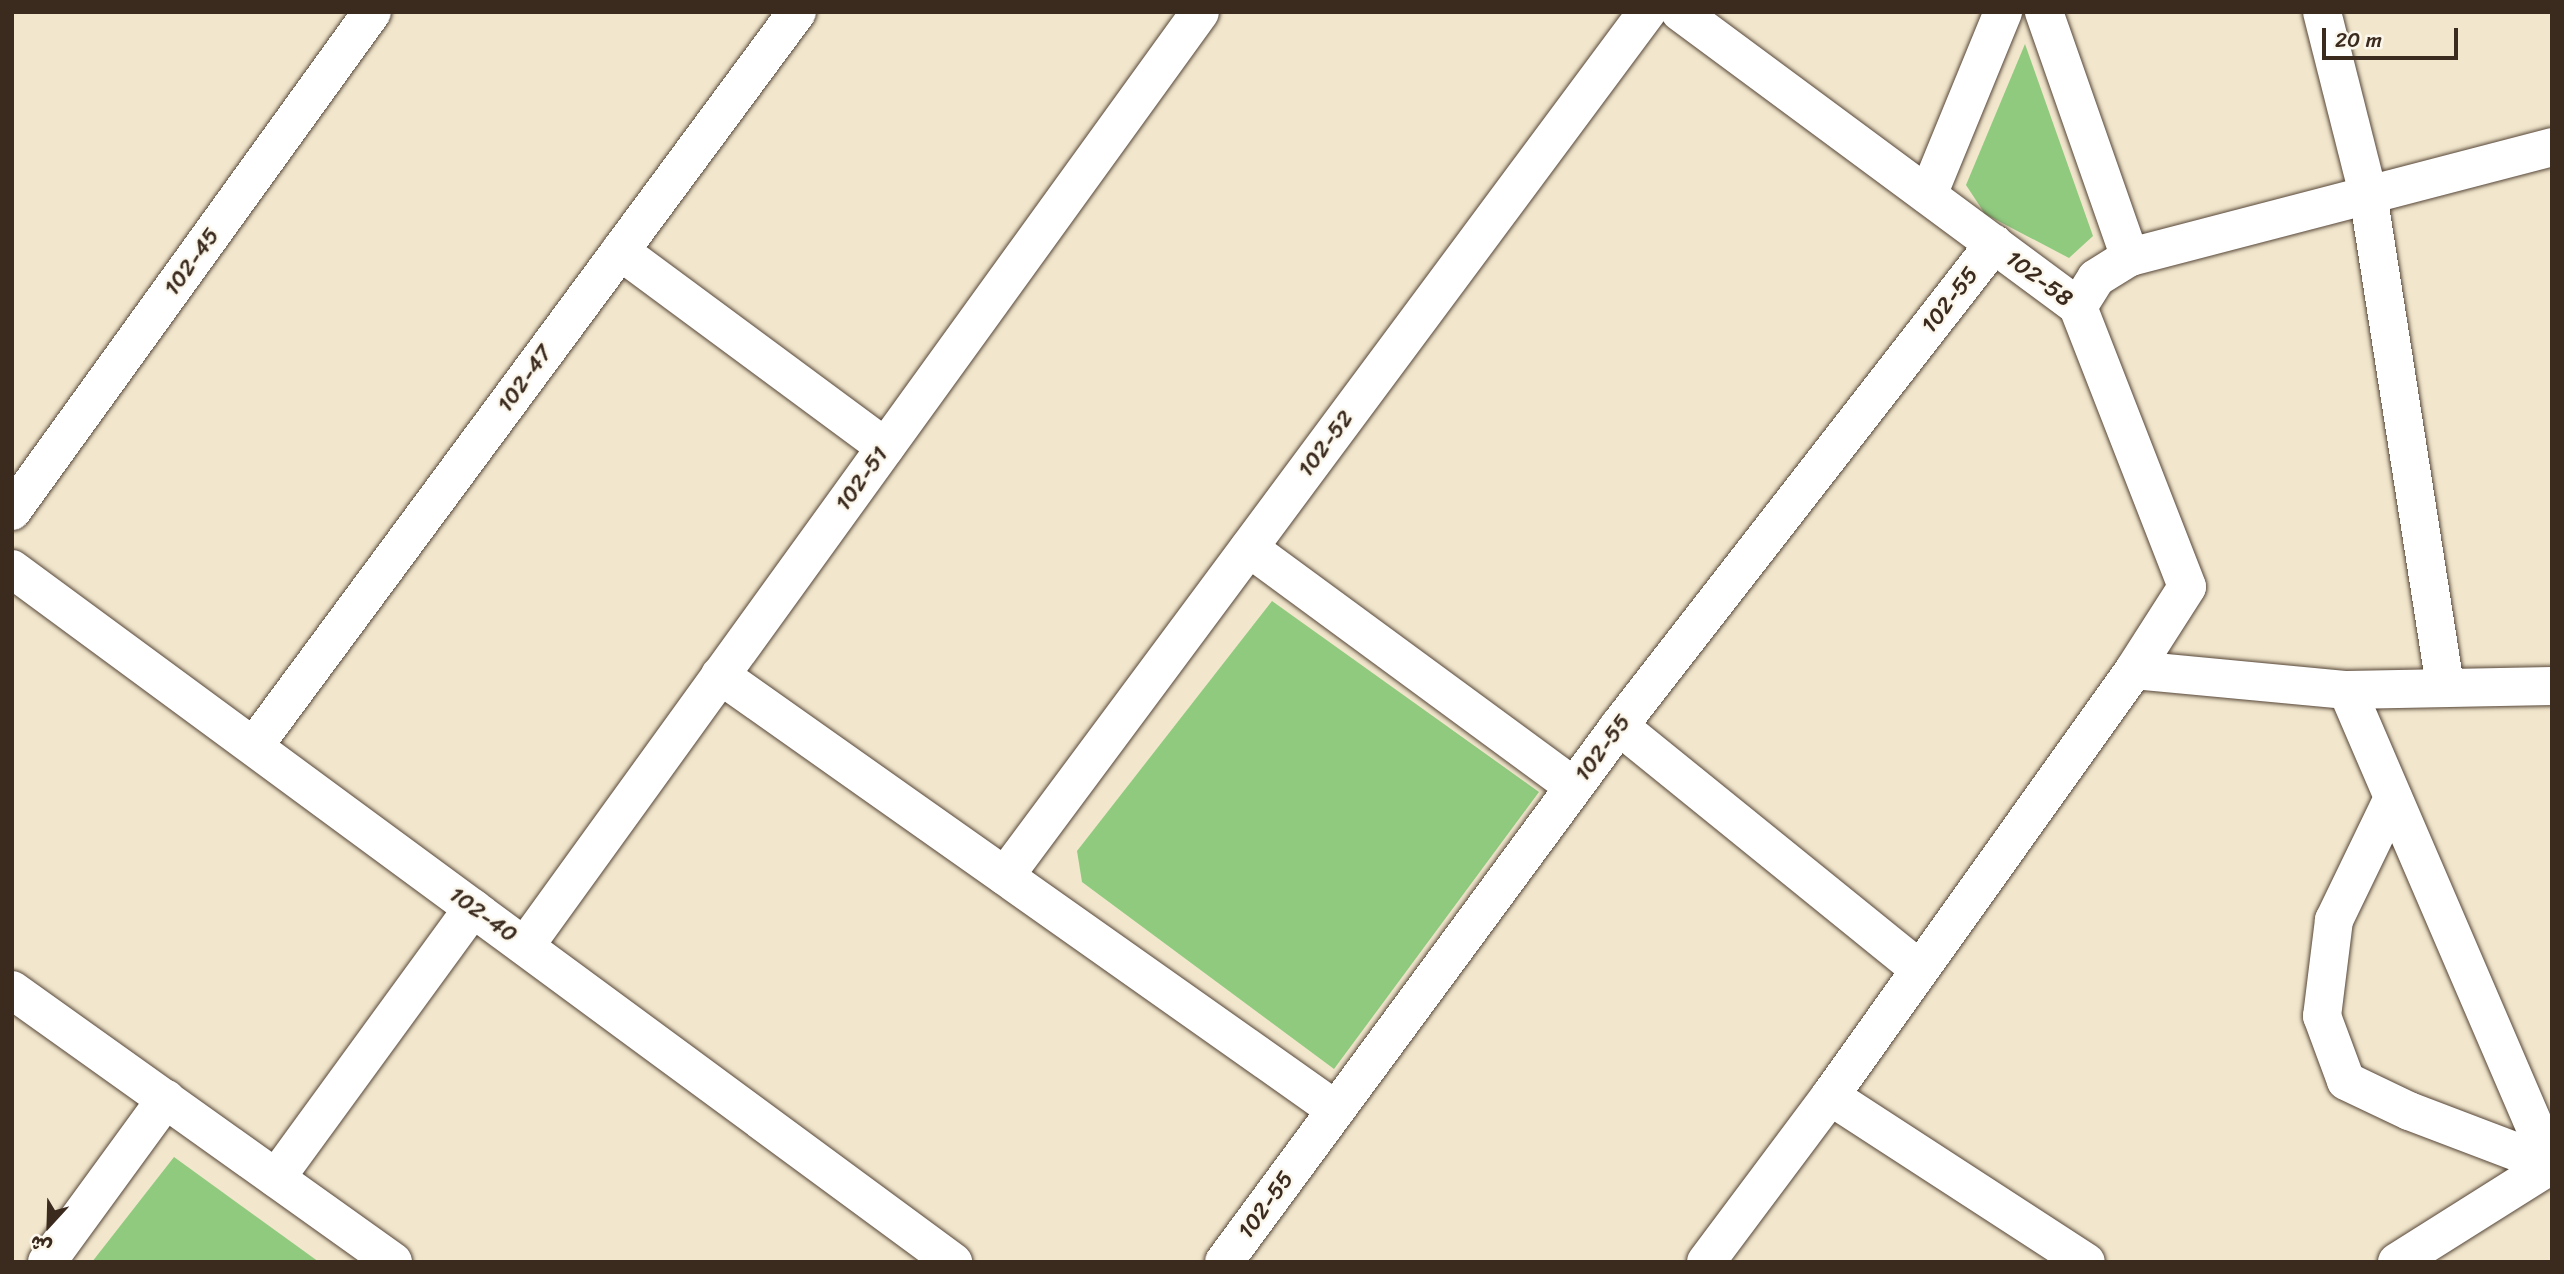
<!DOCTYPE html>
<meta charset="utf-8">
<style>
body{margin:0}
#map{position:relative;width:2564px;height:1274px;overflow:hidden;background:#f2e7cd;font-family:Sriracha,"Playpen Sans Arabic",sans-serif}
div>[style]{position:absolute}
.green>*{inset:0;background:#8fca7f}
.roads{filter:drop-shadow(0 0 2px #564638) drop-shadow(0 0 2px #564638)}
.minor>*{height:38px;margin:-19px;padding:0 19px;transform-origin:19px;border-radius:19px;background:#fff}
span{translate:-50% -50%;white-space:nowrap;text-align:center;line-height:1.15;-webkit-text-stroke:5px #fbf7ec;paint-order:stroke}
.street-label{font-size:23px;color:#3b2a1e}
.frame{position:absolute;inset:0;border:14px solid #3b2a1e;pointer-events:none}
.north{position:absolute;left:14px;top:1190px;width:70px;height:70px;-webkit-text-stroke:5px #fbf7ec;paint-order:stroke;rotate:202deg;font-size:19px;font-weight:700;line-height:28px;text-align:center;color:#3b2a1e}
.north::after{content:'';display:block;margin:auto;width:24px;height:32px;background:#3b2a1e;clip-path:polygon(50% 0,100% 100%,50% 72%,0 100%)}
.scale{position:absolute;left:2322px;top:28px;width:136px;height:32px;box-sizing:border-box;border:4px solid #3b2a1e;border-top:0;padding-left:9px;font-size:21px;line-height:24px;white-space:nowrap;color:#3b2a1e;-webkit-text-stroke:5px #fbf7ec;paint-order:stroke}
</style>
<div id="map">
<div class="green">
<i style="clip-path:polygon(2025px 44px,2093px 236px,2069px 258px,1985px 214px,1966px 185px)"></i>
<i style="clip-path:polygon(1272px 601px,1539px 792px,1334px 1069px,1082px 882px,1077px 851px)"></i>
<i style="clip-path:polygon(174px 1157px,319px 1262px,92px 1262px)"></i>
</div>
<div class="roads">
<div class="minor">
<i style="left:1680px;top:12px;width:495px;rotate:36.5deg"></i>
<i style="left:2078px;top:307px;width:300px;rotate:68.7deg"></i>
<i style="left:2187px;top:587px;width:98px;rotate:122.6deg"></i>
<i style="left:2044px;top:12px;width:260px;rotate:70.7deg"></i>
<i style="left:2322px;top:12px;width:188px;rotate:75.8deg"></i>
<i style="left:2368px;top:194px;width:499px;rotate:81.1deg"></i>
<i style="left:1928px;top:195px;width:198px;rotate:-67.7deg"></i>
<i style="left:620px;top:251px;width:330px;rotate:36.5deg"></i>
<i style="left:2078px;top:307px;width:34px;rotate:-58deg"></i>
<i style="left:2096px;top:278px;width:40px;rotate:-32deg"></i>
<i style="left:2130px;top:257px;width:436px;rotate:-14.6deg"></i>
<i style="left:12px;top:511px;width:615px;rotate:-54.19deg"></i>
<i style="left:1249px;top:548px;width:403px;rotate:36.3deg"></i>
<i style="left:12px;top:569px;width:1169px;rotate:36.37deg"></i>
<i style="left:720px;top:675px;width:754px;rotate:35.23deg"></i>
<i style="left:2347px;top:690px;width:519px;rotate:66.74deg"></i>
<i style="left:1619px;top:726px;width:386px;rotate:39deg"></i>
<i style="left:254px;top:746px;width:913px;rotate:-53.51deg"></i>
<i style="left:2393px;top:798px;width:136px;rotate:115.8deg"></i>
<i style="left:2334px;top:920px;width:97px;rotate:97.1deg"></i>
<i style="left:2322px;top:1016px;width:69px;rotate:69.7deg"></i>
<i style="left:2346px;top:1081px;width:70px;rotate:25.5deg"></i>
<i style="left:2409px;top:1111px;width:152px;rotate:20.8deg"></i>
<i style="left:1005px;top:876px;width:1076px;rotate:-53.39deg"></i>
<i style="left:525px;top:946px;width:1152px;rotate:-54.14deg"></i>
<i style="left:12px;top:990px;width:468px;rotate:35.5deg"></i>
<i style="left:1830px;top:1096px;width:305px;rotate:33deg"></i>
<i style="left:276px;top:1178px;width:334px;rotate:-53.9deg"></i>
<i style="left:47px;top:1262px;width:202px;rotate:-53.9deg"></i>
<i style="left:1224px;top:1262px;width:666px;rotate:-53.61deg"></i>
<i style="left:1619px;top:726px;width:611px;rotate:-52.12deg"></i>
<i style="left:1706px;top:1262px;width:207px;rotate:-53.2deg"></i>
<i style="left:1830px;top:1096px;width:523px;rotate:-54.49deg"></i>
<i style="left:2134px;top:670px;width:214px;rotate:5.4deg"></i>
<i style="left:2347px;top:690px;width:205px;rotate:-1.1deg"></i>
<i style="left:2397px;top:1262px;width:182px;rotate:-32.2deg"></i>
</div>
</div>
<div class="street-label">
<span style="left:192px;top:262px;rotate:-54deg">102-45</span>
<span style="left:2039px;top:279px;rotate:37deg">102-58</span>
<span style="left:1950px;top:300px;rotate:-52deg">102-55</span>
<span style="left:525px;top:379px;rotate:-54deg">102-47</span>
<span style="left:1326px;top:444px;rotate:-53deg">102-52</span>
<span style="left:862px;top:479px;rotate:-54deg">102-51</span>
<span style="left:1603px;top:748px;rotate:-53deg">102-55</span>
<span style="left:483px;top:915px;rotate:36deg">102-40</span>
<span style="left:1266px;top:1205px;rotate:-54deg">102-55</span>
</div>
<div class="frame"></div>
<div class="north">ش</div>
<div class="scale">20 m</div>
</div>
